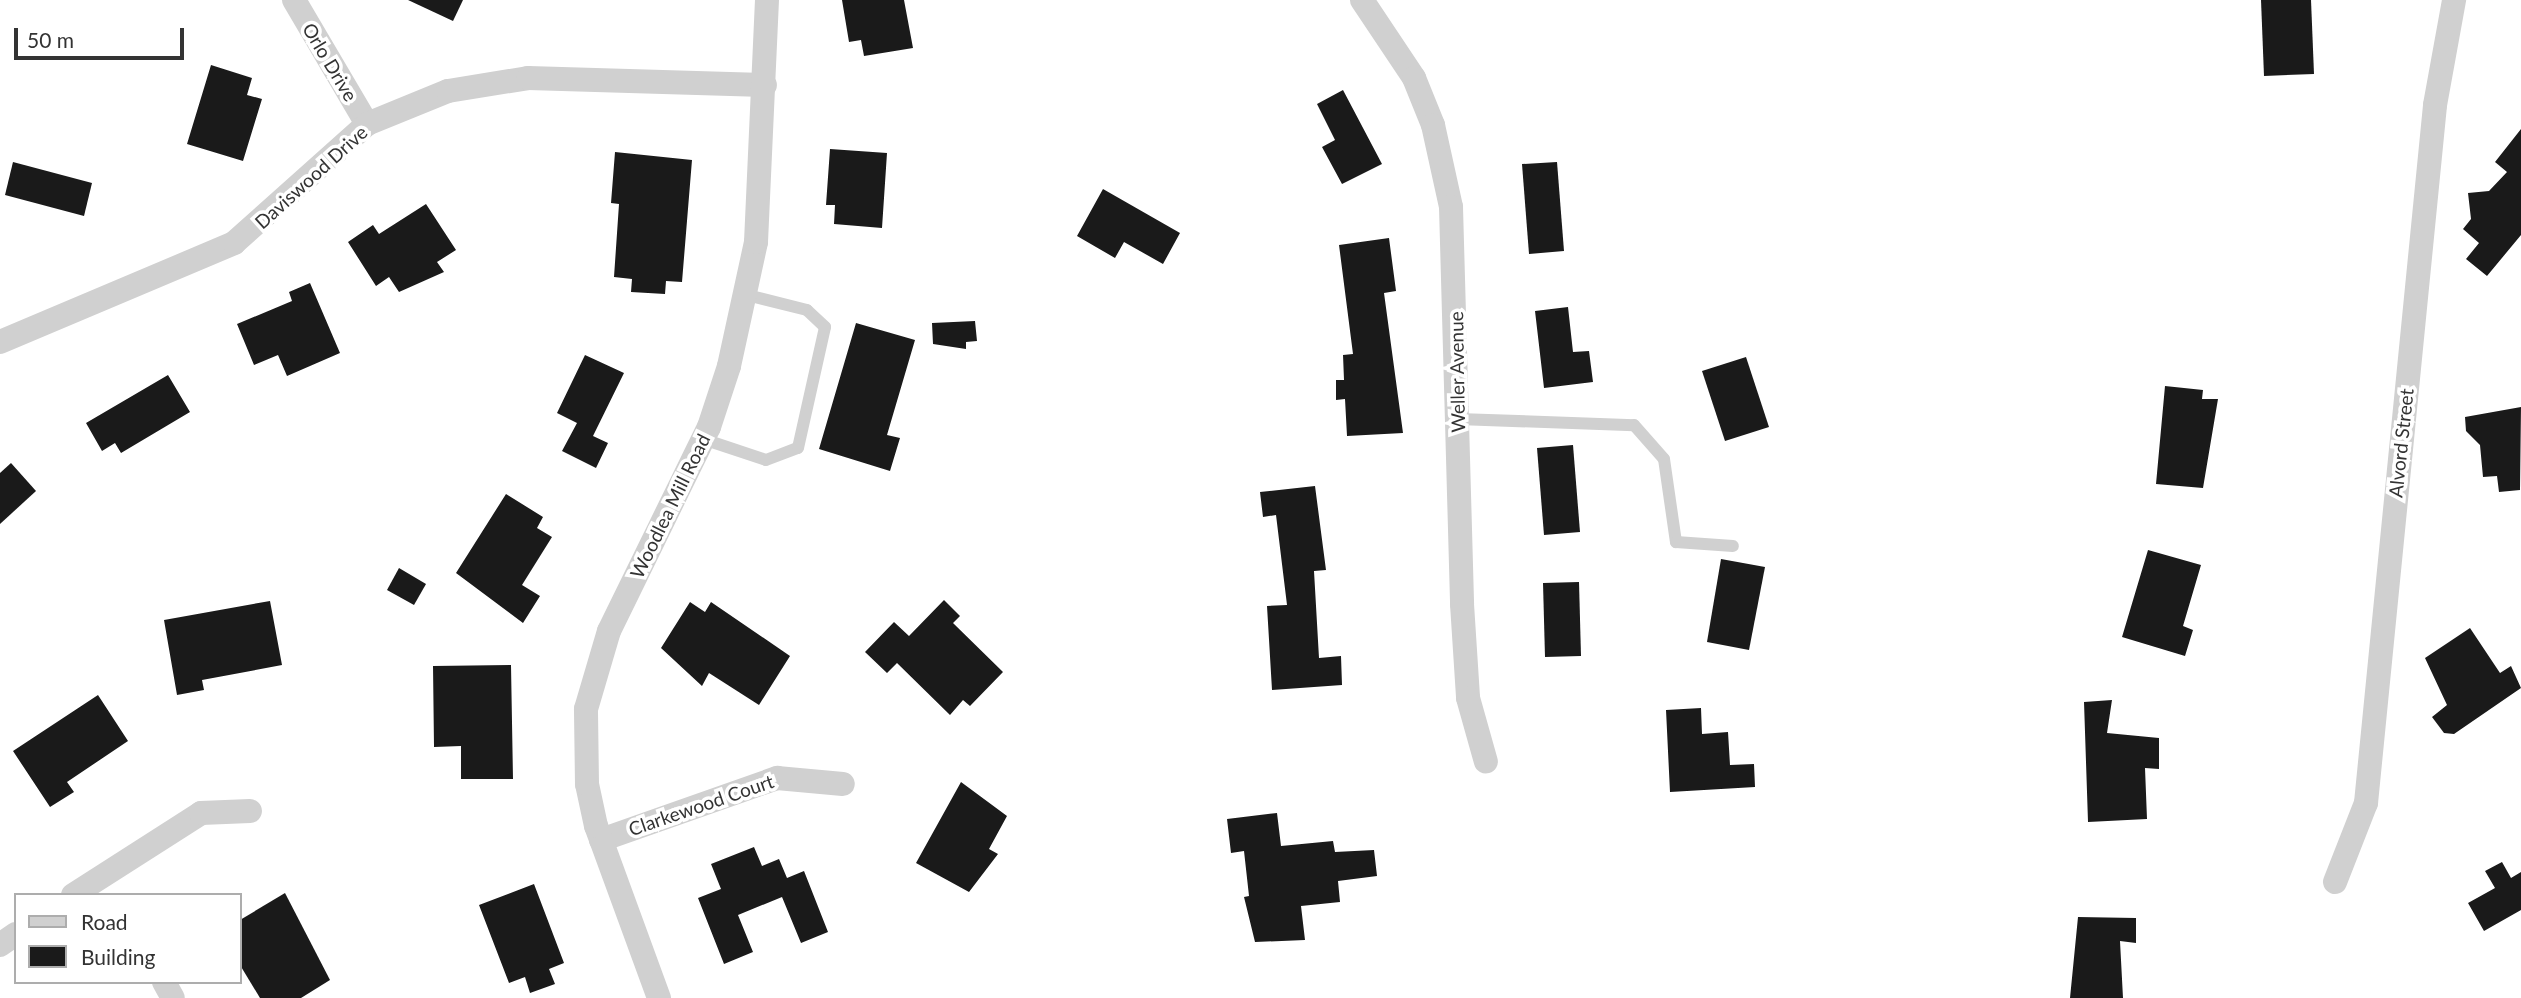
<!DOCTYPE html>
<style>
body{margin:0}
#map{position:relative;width:2521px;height:998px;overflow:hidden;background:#fff;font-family:Lato,sans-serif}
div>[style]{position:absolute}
.building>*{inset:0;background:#1a1a1a}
.lane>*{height:12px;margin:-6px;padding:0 6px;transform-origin:6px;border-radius:6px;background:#d0d0d0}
.street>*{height:24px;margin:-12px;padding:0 12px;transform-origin:12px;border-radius:12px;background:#d0d0d0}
span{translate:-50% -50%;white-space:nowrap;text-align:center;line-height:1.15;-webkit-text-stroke:7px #fff;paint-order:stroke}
.street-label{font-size:19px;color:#333}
.legend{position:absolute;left:14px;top:893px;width:228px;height:91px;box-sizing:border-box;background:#fff;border:2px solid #adadad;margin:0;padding:9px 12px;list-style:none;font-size:21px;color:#333}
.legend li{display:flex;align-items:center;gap:14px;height:35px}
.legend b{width:35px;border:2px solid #adadad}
.scale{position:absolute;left:14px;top:28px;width:170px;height:32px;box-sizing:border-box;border:4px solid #333;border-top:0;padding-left:9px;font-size:21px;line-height:24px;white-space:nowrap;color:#333;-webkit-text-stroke:5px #fff;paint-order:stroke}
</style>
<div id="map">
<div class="building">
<i style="clip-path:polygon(408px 0,463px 0,453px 21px)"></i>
<i style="clip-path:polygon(842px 0,904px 0,913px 48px,864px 56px,861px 40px,849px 42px)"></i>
<i style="clip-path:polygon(2261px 0,2311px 0,2314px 74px,2264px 76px)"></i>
<i style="clip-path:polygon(211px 65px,252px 78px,247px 95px,262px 99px,243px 161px,187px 144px)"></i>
<i style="clip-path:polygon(1343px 90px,1382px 164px,1342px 184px,1322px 147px,1335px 140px,1317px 104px)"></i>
<i style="clip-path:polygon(2521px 129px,2521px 235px,2487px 276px,2466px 259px,2479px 243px,2463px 229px,2471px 219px,2468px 193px,2489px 191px,2507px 172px,2495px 162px)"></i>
<i style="clip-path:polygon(830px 149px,887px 153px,882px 228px,834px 224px,835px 205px,826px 205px)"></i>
<i style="clip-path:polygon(615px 152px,692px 160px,682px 282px,666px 281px,665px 294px,631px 292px,632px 279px,614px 277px,619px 204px,611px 203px)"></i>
<i style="clip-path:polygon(13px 162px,92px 183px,84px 216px,5px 195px)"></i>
<i style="clip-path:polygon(1557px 162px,1564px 251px,1529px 254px,1522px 164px)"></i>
<i style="clip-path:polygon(1103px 189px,1180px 233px,1163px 264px,1124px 242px,1115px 258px,1077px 236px)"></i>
<i style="clip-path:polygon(426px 204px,456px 250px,437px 262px,444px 272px,399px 292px,389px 277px,376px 286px,348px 242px,373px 225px,379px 234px)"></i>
<i style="clip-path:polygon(1389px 238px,1396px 291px,1384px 293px,1403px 433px,1347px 436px,1345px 399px,1336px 400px,1336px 380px,1344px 380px,1343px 355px,1353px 354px,1339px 245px)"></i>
<i style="clip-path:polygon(310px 283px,340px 353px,287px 376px,278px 355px,254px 365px,237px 324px,292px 301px,289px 292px)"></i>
<i style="clip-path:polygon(1568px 307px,1573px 352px,1589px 351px,1593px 382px,1544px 388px,1535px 311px)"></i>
<i style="clip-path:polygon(975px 321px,977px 341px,966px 342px,966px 349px,933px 344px,932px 323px)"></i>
<i style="clip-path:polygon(856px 323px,915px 340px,887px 435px,900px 438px,890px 471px,819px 449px)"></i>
<i style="clip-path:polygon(585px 355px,624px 373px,593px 436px,608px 443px,596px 468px,562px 451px,577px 423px,557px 413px)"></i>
<i style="clip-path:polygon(1746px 357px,1769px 427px,1725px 441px,1702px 371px)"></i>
<i style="clip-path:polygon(168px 375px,190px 412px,121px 453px,115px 443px,102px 451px,86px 423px)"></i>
<i style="clip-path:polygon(2165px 386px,2203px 390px,2202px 399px,2218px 399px,2203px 488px,2156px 484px)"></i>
<i style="clip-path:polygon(2521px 407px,2520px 490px,2499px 492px,2497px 476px,2483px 477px,2480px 445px,2466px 431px,2465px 417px)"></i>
<i style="clip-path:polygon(1573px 445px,1580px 532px,1544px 535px,1537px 448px)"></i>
<i style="clip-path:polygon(11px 463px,36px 491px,0 524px,0 473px)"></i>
<i style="clip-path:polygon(1315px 486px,1326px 570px,1314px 571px,1319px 658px,1341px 656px,1342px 685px,1272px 690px,1267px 606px,1287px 605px,1276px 515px,1263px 517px,1260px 492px)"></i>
<i style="clip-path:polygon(506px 494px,543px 517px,537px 528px,552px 537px,522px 585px,540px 596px,523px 623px,456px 573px)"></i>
<i style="clip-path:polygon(2148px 550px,2201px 565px,2183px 626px,2193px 630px,2185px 656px,2122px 637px)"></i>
<i style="clip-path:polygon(1721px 559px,1765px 567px,1749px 650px,1707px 642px)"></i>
<i style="clip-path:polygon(399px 568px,426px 584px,414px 605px,387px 590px)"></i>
<i style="clip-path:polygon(1579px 582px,1581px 656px,1545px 657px,1543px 583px)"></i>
<i style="clip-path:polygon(944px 600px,960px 616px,953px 623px,1003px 672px,970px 706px,963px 700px,950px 715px,897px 663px,887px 673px,865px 652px,894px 622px,909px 636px)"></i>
<i style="clip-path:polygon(270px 601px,282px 665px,202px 680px,204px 690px,177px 695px,164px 620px)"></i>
<i style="clip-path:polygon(690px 602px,705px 612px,711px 602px,790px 656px,759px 705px,709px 673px,702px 686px,661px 648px)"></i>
<i style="clip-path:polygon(2470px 628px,2500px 673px,2511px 666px,2521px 688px,2454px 734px,2444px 733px,2432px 717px,2447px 705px,2425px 658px)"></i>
<i style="clip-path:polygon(511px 665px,513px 779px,461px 779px,461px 746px,434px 747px,433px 666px)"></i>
<i style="clip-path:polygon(98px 695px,128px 741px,67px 782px,74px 792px,50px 807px,13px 751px)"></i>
<i style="clip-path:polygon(2112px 700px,2107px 733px,2159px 738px,2159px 769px,2145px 768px,2147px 819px,2088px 822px,2084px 702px)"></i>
<i style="clip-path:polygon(1701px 708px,1702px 734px,1728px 732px,1730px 765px,1754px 764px,1755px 787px,1670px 792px,1666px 710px)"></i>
<i style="clip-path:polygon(961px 782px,1007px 816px,989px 849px,998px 854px,969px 892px,916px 863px)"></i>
<i style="clip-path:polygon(1277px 813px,1281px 846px,1333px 841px,1335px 852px,1374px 850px,1377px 876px,1338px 881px,1340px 902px,1301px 906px,1305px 940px,1255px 942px,1244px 897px,1249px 896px,1244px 851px,1231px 853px,1227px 819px)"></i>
<i style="clip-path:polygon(754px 847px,762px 866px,779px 859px,787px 878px,804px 871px,828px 932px,801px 943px,782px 897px,738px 915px,753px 952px,724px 964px,698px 898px,721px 889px,711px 864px)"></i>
<i style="clip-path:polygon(2502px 862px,2511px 878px,2521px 872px,2521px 910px,2484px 931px,2468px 903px,2495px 888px,2485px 871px)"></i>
<i style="clip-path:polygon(534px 884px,564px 963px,549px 969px,555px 984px,530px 993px,525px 977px,509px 983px,479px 905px)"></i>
<i style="clip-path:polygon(285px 893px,330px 980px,301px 998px,260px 998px,240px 965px,240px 920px)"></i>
<i style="clip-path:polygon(2078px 917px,2136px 918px,2136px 943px,2120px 941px,2123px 998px,2070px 998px)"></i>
</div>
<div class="lane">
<i style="left:1458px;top:419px;width:176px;rotate:2deg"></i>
<i style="left:1634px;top:425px;width:45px;rotate:48.6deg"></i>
<i style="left:1664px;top:459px;width:84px;rotate:81.8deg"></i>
<i style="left:1676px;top:542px;width:57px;rotate:4deg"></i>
<i style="left:703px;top:439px;width:66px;rotate:18.4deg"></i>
<i style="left:766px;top:460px;width:34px;rotate:-21deg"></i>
<i style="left:798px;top:448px;width:124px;rotate:-77.4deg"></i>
<i style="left:825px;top:327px;width:25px;rotate:-137deg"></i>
<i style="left:807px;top:310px;width:62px;rotate:-166deg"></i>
</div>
<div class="street">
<i style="left:294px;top:0;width:144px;rotate:59.5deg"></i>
<i style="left:1362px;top:0;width:94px;rotate:56.3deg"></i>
<i style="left:1414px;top:78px;width:51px;rotate:68deg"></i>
<i style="left:1433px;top:125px;width:84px;rotate:77.6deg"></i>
<i style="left:1451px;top:207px;width:397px;rotate:88.4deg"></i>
<i style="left:1462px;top:604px;width:94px;rotate:86.3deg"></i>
<i style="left:1468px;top:698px;width:66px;rotate:74.3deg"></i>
<i style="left:0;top:342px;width:254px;rotate:-22.9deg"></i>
<i style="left:234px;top:243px;width:178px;rotate:-41.8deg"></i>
<i style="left:367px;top:124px;width:87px;rotate:-22.2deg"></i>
<i style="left:448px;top:91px;width:81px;rotate:-9.2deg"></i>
<i style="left:528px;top:78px;width:237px;rotate:1.7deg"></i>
<i style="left:601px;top:840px;width:187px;rotate:-19.4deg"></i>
<i style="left:777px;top:778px;width:66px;rotate:5.2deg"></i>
<i style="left:2335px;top:882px;width:85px;rotate:-68.6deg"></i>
<i style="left:2366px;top:803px;width:701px;rotate:-84.35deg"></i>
<i style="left:2435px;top:105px;width:107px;rotate:-79.7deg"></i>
<i style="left:73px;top:895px;width:152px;rotate:-32.6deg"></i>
<i style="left:201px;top:813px;width:49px;rotate:-2.3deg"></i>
<i style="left:0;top:945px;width:19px;rotate:-35deg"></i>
<i style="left:164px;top:982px;width:18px;rotate:61deg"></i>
<i style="left:659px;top:998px;width:183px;rotate:-110.1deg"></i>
<i style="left:596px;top:826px;width:43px;rotate:-102.1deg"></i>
<i style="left:587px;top:784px;width:75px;rotate:-90.8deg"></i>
<i style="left:586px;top:709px;width:81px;rotate:-73.6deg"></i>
<i style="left:609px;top:631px;width:227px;rotate:-63.9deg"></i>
<i style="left:709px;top:427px;width:64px;rotate:-71.8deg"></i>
<i style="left:729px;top:366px;width:127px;rotate:-77.7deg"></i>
<i style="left:756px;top:242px;width:242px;rotate:-87.4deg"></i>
</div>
<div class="street-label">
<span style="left:330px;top:62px;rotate:59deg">Orlo Drive</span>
<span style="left:311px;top:177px;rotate:-42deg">Daviswood Drive</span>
<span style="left:1457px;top:372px;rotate:-91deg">Weller Avenue</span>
<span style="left:2401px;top:443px;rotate:-84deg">Alvord Street</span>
<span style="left:670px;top:506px;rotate:-64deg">Woodlea Mill Road</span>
<span style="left:701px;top:805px;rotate:-19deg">Clarkewood Court</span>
</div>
<ul class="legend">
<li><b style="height:9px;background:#d0d0d0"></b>Road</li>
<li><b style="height:19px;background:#1a1a1a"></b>Building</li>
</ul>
<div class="scale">50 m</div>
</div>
